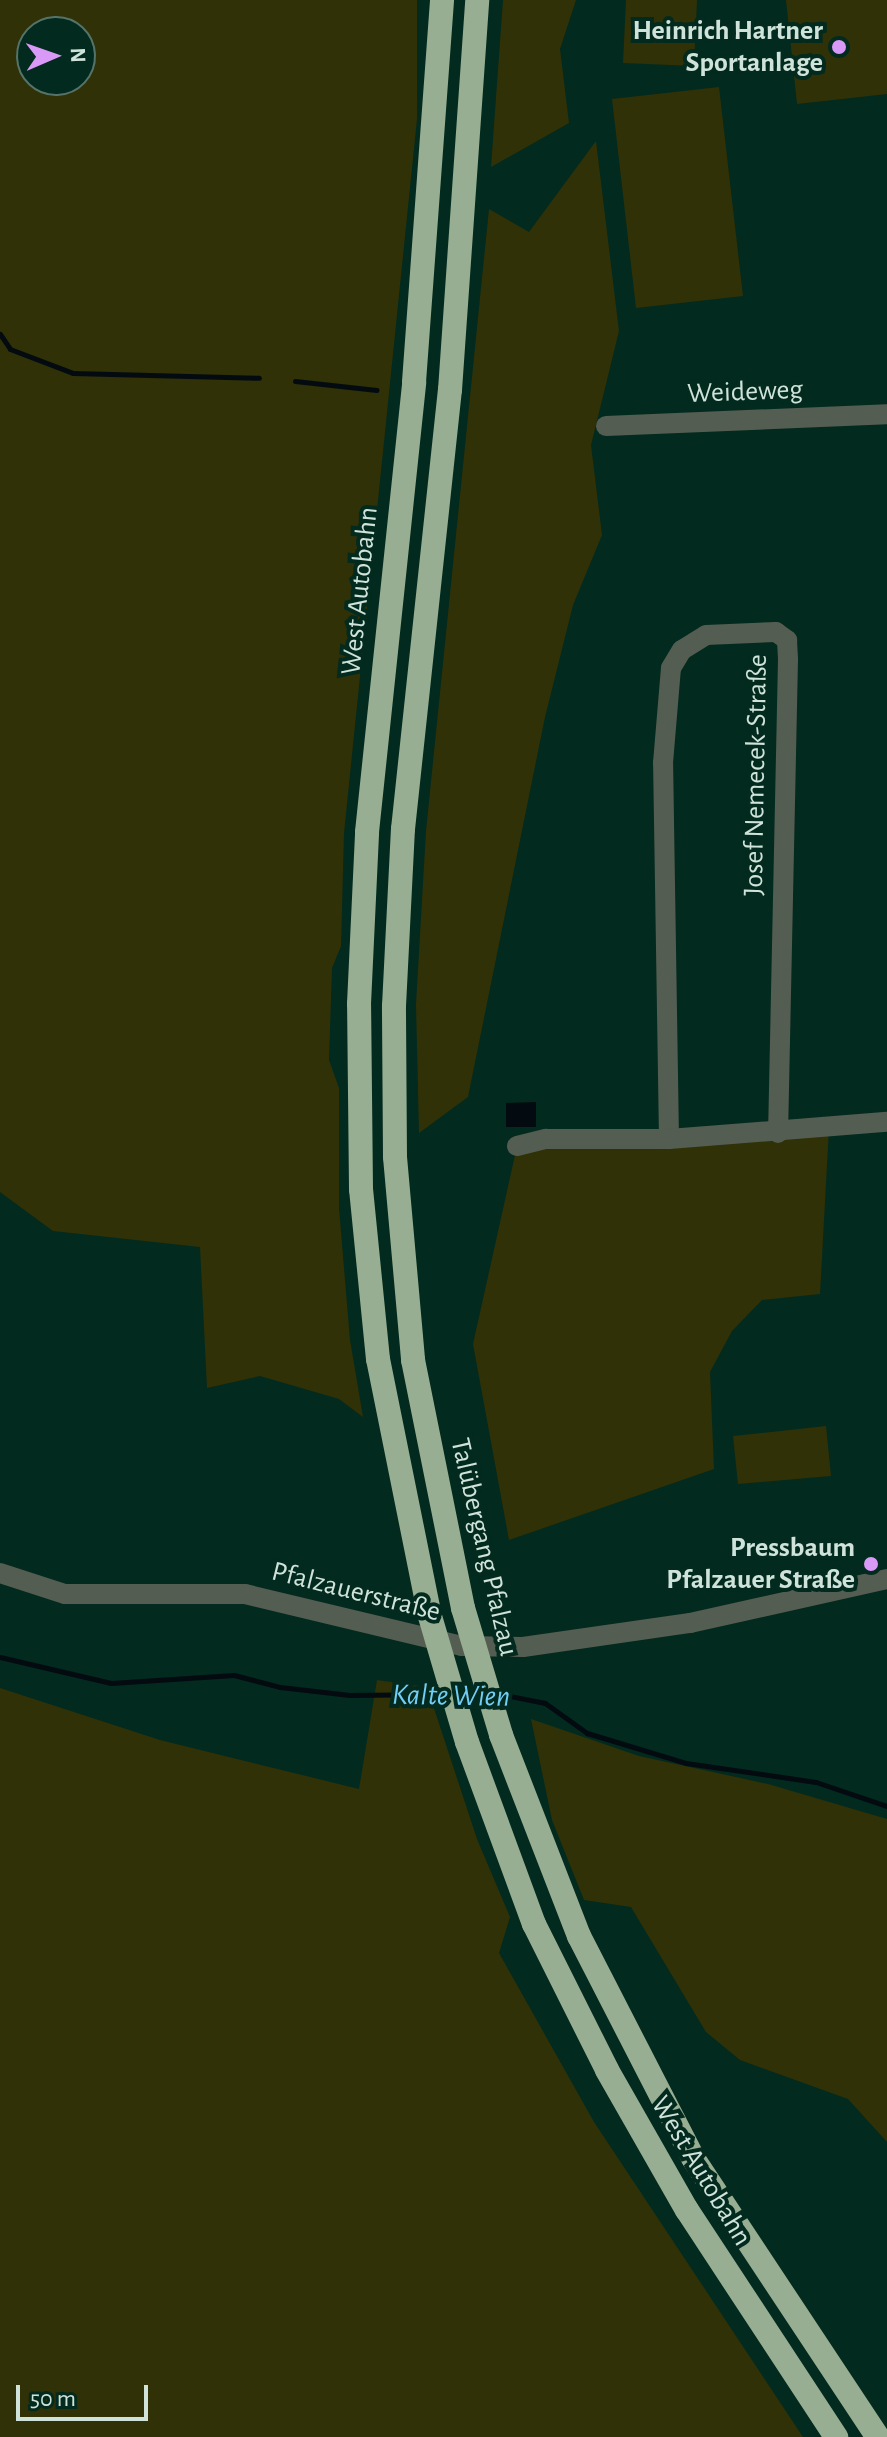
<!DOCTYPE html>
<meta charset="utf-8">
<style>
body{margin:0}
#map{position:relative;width:887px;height:2437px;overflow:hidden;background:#032a1e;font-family:"Alegreya Sans",sans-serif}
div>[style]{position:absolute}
.green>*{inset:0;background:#303107}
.water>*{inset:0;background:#030b10}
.stream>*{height:5px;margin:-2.5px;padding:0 2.5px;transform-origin:2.5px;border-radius:2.5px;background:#030b10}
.minor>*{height:20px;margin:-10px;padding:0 10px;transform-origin:10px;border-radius:10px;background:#545d51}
.highway>*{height:24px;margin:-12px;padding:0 12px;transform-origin:12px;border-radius:12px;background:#97ae92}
.highway-bridge>*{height:24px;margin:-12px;padding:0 12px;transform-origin:12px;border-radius:12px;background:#97ae92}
.dots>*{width:22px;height:22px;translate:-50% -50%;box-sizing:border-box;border:4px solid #032a1e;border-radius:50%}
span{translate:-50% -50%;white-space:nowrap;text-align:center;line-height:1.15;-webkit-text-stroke:8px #032a1e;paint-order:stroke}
.poi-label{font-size:28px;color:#cfe3da;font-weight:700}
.right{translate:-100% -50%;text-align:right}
.street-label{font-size:28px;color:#cfe3da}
.water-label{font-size:30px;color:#72cef5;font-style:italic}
.north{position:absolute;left:16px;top:16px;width:80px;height:80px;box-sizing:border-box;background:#032a1e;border:2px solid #557469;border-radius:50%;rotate:88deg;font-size:22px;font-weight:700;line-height:32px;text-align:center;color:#cfe3da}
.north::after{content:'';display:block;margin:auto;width:28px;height:36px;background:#d99af7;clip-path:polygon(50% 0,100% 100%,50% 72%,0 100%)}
.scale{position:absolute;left:16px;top:2385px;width:132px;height:36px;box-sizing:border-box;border:4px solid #cfe3da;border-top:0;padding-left:10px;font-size:24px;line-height:28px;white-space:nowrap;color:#cfe3da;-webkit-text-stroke:6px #032a1e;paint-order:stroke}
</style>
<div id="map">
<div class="green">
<i style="clip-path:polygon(evenodd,0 0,417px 0,417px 119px,344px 833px,341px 946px,332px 968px,329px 1060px,339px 1088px,339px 1208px,350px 1340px,363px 1417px,339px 1399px,260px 1376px,207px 1388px,200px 1247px,53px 1231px,0 1192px,0 0,32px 32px,80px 32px,80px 80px,32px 80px,32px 32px)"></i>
<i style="clip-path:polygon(503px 0,576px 0,560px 49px,569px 123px,491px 167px)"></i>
<i style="clip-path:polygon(626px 0,697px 0,694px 66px,623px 63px)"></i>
<i style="clip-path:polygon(786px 0,887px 0,887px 94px,797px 104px)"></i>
<i style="clip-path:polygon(719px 87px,743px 296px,636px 308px,612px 99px)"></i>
<i style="clip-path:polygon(596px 141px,619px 331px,591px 445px,602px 535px,573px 605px,545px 717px,468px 1097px,419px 1133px,416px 1004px,426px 831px,489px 209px,529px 232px)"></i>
<i style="clip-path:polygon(829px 1128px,820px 1294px,762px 1300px,732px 1331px,710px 1372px,714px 1469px,509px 1540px,473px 1344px,517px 1146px)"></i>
<i style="clip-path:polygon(826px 1426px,831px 1476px,738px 1484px,733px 1436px)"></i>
<i style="clip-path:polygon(377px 1680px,427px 1687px,477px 1839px,510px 1917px,499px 1953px,594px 2122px,803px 2437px,0 2437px,0 1688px,160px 1740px,359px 1789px)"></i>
<i style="clip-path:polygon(531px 1719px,639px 1756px,768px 1784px,887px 1819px,887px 2142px,848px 2099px,740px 2060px,706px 2032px,631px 1907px,584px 1900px,552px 1820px)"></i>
</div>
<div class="water">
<i style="clip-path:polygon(536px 1102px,536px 1127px,506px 1127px,506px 1103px)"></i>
</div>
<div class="stream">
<i style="left:0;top:334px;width:18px;rotate:56deg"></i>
<i style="left:10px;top:349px;width:67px;rotate:20.9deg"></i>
<i style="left:73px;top:373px;width:186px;rotate:1.5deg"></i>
<i style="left:295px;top:381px;width:82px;rotate:6.3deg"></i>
<i style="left:0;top:1657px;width:114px;rotate:13.2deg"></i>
<i style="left:111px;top:1683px;width:123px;rotate:-3.7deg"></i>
<i style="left:234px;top:1675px;width:48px;rotate:14.6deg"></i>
<i style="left:280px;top:1687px;width:70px;rotate:6.5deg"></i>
<i style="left:350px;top:1695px;width:95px;rotate:-0.6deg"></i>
<i style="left:495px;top:1693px;width:51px;rotate:11.3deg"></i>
<i style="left:545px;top:1703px;width:52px;rotate:35.5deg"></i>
<i style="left:587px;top:1733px;width:103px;rotate:16.9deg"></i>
<i style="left:686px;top:1763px;width:131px;rotate:8.3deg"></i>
<i style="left:816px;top:1782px;width:75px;rotate:18.7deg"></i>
<i style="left:459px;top:1694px;width:22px;rotate:-3deg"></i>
</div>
<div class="minor">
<i style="left:606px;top:426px;width:281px;rotate:-2.4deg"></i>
<i style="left:669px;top:1139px;width:376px;rotate:-90.9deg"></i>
<i style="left:663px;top:763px;width:95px;rotate:-85.2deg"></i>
<i style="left:671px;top:668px;width:21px;rotate:-59deg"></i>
<i style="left:682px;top:650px;width:28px;rotate:-32deg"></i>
<i style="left:706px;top:635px;width:70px;rotate:-2.5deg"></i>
<i style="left:776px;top:632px;width:14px;rotate:36deg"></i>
<i style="left:787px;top:640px;width:19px;rotate:87deg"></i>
<i style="left:788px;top:659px;width:474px;rotate:91.2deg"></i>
<i style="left:517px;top:1146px;width:30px;rotate:-14deg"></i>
<i style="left:546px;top:1139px;width:123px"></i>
<i style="left:669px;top:1139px;width:219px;rotate:-4.5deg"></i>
<i style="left:0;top:1573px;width:68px;rotate:17.9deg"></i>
<i style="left:65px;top:1594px;width:180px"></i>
<i style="left:245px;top:1594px;width:223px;rotate:13.5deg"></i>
<i style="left:462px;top:1646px;width:61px;rotate:0.9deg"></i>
<i style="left:523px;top:1647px;width:169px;rotate:-8.2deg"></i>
<i style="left:690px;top:1623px;width:202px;rotate:-12.6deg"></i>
</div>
<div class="highway">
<i style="left:395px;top:1157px;width:151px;rotate:-90.4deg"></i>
<i style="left:394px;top:1006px;width:177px;rotate:-87.1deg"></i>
<i style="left:403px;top:829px;width:442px;rotate:-83.9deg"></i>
<i style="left:450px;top:390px;width:391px;rotate:-86deg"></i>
<i style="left:361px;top:1189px;width:185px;rotate:-90.6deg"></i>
<i style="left:359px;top:1004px;width:172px;rotate:-87.3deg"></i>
<i style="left:367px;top:832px;width:452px;rotate:-84deg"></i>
<i style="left:414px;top:382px;width:383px;rotate:-85.8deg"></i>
<i style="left:534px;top:1924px;width:163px;rotate:63.4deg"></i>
<i style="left:607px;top:2070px;width:161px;rotate:60.3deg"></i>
<i style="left:687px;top:2210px;width:272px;rotate:56.7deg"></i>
<i style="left:579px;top:1936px;width:250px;rotate:62.8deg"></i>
<i style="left:693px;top:2158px;width:335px;rotate:56.5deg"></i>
</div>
<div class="highway-bridge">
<i style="left:395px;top:1157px;width:204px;rotate:84.9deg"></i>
<i style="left:413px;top:1360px;width:253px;rotate:78.6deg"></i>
<i style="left:463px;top:1608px;width:133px;rotate:73.3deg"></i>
<i style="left:501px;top:1735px;width:216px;rotate:68.8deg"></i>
<i style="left:361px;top:1189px;width:171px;rotate:84.3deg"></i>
<i style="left:378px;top:1359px;width:259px;rotate:78.6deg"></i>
<i style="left:429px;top:1613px;width:134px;rotate:73.6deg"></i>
<i style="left:467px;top:1742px;width:194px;rotate:69.8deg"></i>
</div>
<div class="dots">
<i style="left:839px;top:47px;background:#d99af7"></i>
<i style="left:871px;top:1564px;background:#d99af7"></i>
</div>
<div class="poi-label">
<span class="right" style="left:823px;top:47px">Heinrich Hartner<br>Sportanlage</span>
<span class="right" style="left:855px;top:1564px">Pressbaum<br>Pfalzauer Straße</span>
</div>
<div class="street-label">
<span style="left:745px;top:392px;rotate:-2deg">Weideweg</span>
<span style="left:360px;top:591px;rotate:-84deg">West Autobahn</span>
<span style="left:756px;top:775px;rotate:-89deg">Josef Nemecek-Straße</span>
<span style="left:484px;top:1547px;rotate:77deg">Talübergang Pfalzau</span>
<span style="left:356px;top:1592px;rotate:14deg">Pfalzauerstraße</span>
<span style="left:701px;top:2171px;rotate:59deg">West Autobahn</span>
</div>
<div class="water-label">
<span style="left:451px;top:1696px;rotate:1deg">Kalte Wien</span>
</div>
<div class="north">N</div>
<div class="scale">50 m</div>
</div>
